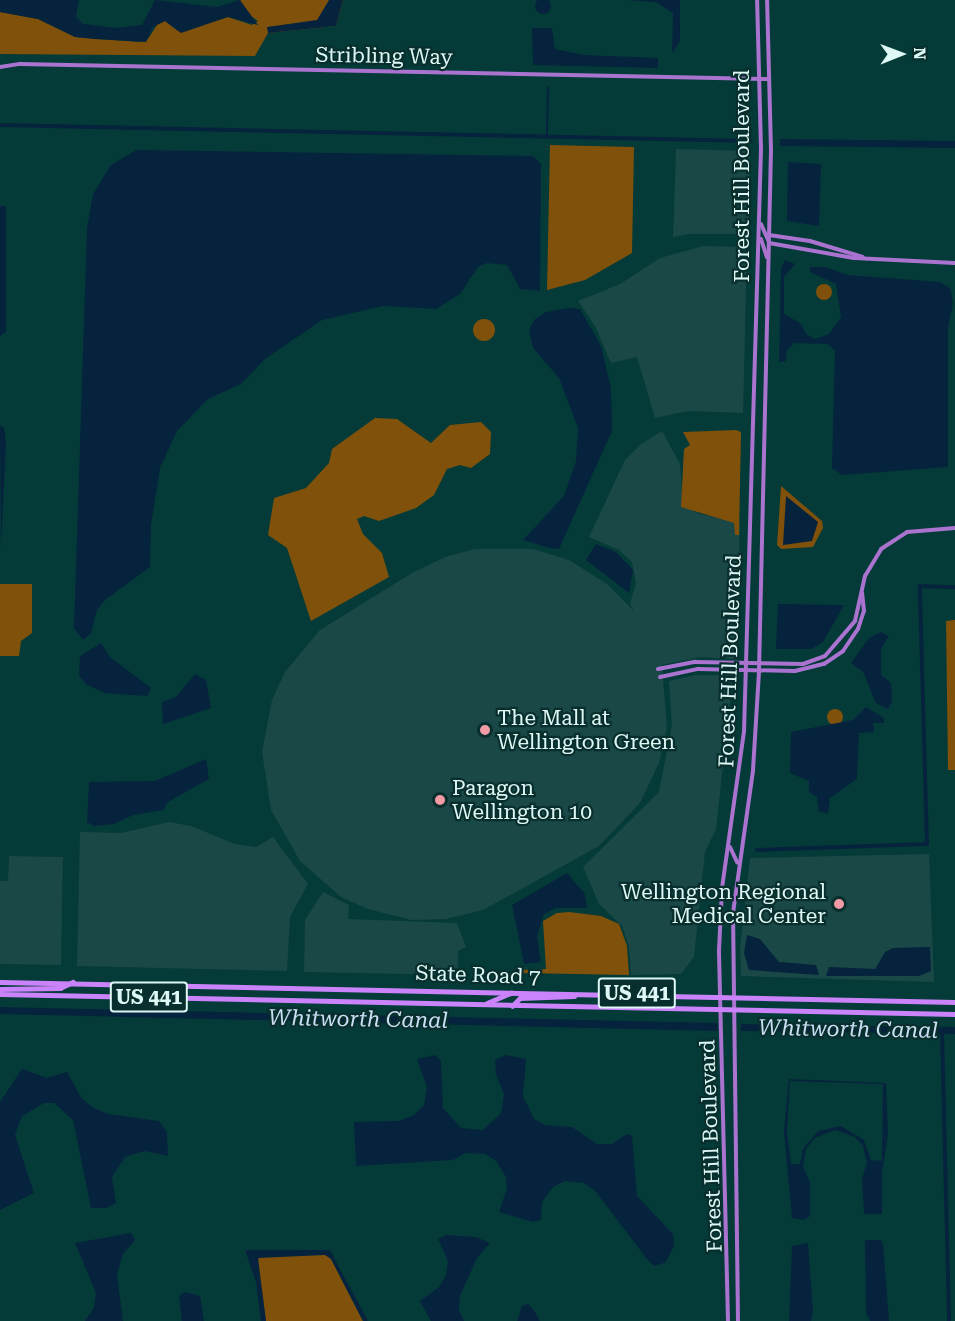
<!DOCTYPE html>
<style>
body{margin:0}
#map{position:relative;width:955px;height:1321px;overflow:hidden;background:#043b38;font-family:"Roboto Serif",serif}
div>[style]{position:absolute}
.built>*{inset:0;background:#194846}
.green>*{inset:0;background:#80510a}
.round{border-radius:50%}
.water>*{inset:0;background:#06233d}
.stream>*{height:1.5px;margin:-0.75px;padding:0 0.75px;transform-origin:0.75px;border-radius:0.75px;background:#06233d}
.canal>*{height:4px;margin:-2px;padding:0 2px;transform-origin:2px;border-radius:2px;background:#06233d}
.secondary>*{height:4px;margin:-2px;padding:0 2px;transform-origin:2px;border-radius:2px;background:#aa73d0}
.primary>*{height:4.5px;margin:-2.25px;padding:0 2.25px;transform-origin:2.25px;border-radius:2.25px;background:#cb83fb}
.dots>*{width:16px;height:16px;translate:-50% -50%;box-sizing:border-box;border:3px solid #082f2d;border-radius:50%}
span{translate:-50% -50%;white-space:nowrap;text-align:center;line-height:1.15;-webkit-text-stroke:4.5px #082f2d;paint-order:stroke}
.shield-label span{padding:2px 4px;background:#082f2d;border:2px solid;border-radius:4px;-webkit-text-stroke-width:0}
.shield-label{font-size:20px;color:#def8f5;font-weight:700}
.street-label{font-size:21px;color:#def8f5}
.poi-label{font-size:21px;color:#def8f5}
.left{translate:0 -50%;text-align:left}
.right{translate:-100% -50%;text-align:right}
.water-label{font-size:22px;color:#cadef4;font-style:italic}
.north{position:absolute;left:871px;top:24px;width:60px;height:60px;-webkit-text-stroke:4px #082f2d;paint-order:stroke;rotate:89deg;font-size:16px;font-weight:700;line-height:24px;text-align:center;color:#def8f5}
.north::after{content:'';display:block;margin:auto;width:21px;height:27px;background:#def8f5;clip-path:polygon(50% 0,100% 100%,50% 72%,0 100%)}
</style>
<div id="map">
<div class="built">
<i style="clip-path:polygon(676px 149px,750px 151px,748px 234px,689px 234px,673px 237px)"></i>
<i style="clip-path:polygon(703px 246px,747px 247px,743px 413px,688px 411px,655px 418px,637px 357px,611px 363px,595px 326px,578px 301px,620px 284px,660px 258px)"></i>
<i style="clip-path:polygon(662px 431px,680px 464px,683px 506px,700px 514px,740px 523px,736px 659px,700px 657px,662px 665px,667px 728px,659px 763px,640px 803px,599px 846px,483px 910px,446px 919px,411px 920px,368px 909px,341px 897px,300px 861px,271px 810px,262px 752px,272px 700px,285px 672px,320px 630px,412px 573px,445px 557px,475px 549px,533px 549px,569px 560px,607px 584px,634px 611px,630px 604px,636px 583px,632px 562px,619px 550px,589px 537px,625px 460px,641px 444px)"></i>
<i style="clip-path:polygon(695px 675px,733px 675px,716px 829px,705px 852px,694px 957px,681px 974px,631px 975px,629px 947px,622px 926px,599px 904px,583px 867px,659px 792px,672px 725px,669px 681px)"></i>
<i style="clip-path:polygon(169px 822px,191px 826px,235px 844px,256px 847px,273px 837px,308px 884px,290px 917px,287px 971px,77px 966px,80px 832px,121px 833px)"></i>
<i style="clip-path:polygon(929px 854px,934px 982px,741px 976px,740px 948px,750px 858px)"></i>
<i style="clip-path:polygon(9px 856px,63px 857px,61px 965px,0 964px,0 881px,8px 881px)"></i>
<i style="clip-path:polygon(323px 892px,349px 905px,348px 919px,457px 923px,466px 947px,458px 951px,458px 975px,304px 972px,305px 920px)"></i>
</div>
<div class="green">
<i style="clip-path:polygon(240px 0,343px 0,336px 26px,268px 33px,255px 56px,0 54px,0 12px,38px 19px,75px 37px,140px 42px,148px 39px,159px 22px,165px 21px,178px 31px,228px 17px,252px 25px,258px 21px,248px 14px)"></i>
<i style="clip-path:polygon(550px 145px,634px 147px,632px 253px,585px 280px,547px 290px)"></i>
<i class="round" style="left:816px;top:284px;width:16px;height:16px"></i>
<i class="round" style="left:473px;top:319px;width:22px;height:22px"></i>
<i style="clip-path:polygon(375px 418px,397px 419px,431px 443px,450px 425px,481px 422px,491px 432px,490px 454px,471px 468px,460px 465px,447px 469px,434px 495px,416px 508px,379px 521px,364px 516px,357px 519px,363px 534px,382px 553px,389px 577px,311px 621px,287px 548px,268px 535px,274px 498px,306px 488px,329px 463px,332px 449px)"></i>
<i style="clip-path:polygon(736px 430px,741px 432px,739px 535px,735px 535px,734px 523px,681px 507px,684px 449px,690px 445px,683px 432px)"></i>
<i style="clip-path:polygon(781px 486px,822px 521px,823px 528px,813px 547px,781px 549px,777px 545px)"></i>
<i style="clip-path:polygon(0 584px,32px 584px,32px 633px,21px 641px,19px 656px,0 656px)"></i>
<i style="clip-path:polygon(955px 620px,955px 770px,948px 770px,946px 621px)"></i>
<i class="round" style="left:827px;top:709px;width:16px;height:16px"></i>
<i style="clip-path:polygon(569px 912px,601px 916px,619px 924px,627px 946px,629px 975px,521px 973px,520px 970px,546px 969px,543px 921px,557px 913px)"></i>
<i style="clip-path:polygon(260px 1255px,329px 1255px,363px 1321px,266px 1321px,257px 1263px)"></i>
</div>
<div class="water">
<i class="round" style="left:535px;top:-2px;width:16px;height:16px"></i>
<i style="clip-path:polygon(0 0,79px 0,76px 17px,83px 24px,116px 28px,142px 25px,155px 0,217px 7px,240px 0,258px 25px,228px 17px,181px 33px,165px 21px,153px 27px,146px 42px,94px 39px,75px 37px,38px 19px,0 12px)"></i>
<i style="clip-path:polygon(329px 0,343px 0,336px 26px,268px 33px,267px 27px,317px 20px)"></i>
<i style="clip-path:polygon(626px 0,680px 0,680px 41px,672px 53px,673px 13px,656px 2px)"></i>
<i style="clip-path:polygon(532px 28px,552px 28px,555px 49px,583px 55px,658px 58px,658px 68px,533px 65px)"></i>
<i style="clip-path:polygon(780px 139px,955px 141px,955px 148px,780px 146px)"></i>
<i style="clip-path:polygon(136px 150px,533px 156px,541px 164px,540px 291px,520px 289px,507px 265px,487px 263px,478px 267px,460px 294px,436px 309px,383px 306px,322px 320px,265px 359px,241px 384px,208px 399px,177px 431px,160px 468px,151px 525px,150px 567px,105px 600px,97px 610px,91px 633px,83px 640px,74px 628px,87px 228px,93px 194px,111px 165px)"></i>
<i style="clip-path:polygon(788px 162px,821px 164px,819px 226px,787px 221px)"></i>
<i style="clip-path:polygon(0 206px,6px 206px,6px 332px,0 336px)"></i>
<i style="clip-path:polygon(785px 260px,795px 264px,784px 277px,784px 314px,800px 323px,807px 335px,815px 339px,829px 334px,841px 317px,836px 284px,810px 272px,810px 267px,825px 267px,848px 275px,940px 282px,950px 288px,953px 303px,948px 328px,948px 467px,842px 475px,832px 468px,835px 350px,827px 344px,794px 343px,787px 350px,786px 361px,779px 362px,781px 268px)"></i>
<i style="clip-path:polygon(569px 308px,580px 309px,601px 346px,611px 388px,612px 431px,559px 549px,550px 548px,523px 540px,564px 496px,576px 461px,578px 428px,559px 378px,533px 348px,529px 330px,535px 319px,546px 312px)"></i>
<i style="clip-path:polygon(0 425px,4px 428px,6px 442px,1px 546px)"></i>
<i style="clip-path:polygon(786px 496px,818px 522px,812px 541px,783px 545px)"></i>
<i style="clip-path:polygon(596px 544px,616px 552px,633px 570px,629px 593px,586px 560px)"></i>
<i style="clip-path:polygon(778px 604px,844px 605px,823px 642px,811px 649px,776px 649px)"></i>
<i style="clip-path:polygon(881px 632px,889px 636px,881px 649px,881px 675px,891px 683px,892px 701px,888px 709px,876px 703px,863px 672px,851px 663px,869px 638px)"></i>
<i style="clip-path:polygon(101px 643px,110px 657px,151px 688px,147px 696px,105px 693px,87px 685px,79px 676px,80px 656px)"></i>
<i style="clip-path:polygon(195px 674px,206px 680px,211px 708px,163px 724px,162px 702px,176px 697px)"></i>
<i style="clip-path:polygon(866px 707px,884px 718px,884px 723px,873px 723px,874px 732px,859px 733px,857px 779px,830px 798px,828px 813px,819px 812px,817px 797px,809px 792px,809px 781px,790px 773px,791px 732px,853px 720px)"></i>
<i style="clip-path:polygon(206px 759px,209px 779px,168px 802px,163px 810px,133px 815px,114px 824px,94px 826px,87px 822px,89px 782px,155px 781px)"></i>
<i style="clip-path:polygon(567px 873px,585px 894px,587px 908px,556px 908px,544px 914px,537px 937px,541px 962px,524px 964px,512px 905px)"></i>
<i style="clip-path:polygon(747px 935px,760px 939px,779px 962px,816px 965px,819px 975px,749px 970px,744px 953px)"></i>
<i style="clip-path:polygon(930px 947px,931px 971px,919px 976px,826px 976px,829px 967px,875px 969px,885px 952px,893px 948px)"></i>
<i style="clip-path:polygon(0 1007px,717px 1023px,718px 1031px,0 1014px)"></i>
<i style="clip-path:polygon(741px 1024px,955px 1027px,955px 1034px,741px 1031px)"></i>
<i style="clip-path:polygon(436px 1055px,441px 1061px,443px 1108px,461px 1128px,483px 1130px,501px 1113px,504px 1094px,496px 1075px,495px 1060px,506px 1055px,526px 1059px,523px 1096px,534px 1119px,545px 1125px,572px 1127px,597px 1144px,612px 1144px,627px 1134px,632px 1136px,637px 1196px,673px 1234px,674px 1246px,666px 1262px,655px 1266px,650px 1263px,596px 1192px,584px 1183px,565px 1181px,553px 1187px,542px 1202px,541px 1220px,533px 1222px,499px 1212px,507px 1188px,506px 1177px,496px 1161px,485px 1154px,466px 1153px,453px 1160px,356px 1166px,354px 1122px,399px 1121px,414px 1115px,424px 1105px,427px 1087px,417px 1059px)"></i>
<i style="clip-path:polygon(22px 1069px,47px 1078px,67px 1072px,82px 1099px,92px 1107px,108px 1114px,159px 1121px,167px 1132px,168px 1156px,145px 1151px,125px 1157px,112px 1177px,116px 1203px,106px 1208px,91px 1208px,73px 1120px,54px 1103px,44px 1103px,22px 1116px,15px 1135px,34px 1193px,0 1210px,0 1102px)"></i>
<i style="clip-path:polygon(evenodd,789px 1079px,886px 1083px,888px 1134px,882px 1173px,882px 1214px,864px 1214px,862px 1178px,867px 1163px,863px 1146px,855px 1137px,835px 1130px,815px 1138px,806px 1149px,803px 1167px,810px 1183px,810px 1216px,804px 1220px,792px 1218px,784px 1131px,789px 1079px,790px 1081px,883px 1084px,882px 1161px,871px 1160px,864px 1140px,841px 1126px,818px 1131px,803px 1149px,800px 1164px,791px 1164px,787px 1132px,790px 1081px)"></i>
<i style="clip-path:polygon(131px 1233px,135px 1240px,123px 1254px,117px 1274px,123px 1321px,85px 1321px,94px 1307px,96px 1293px,75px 1243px)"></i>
<i style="clip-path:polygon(447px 1235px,476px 1237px,490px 1243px,477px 1258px,460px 1296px,459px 1310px,464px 1321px,431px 1321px,420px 1301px,439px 1287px,446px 1275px,448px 1261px,438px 1239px)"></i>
<i style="clip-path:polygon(865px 1240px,881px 1240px,883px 1244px,889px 1321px,870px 1321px,866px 1313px)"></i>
<i style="clip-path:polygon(808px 1243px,813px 1312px,811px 1321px,789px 1321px,792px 1246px)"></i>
<i style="clip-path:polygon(245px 1250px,330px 1250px,368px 1321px,363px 1321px,331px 1259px,325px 1255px,258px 1258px,266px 1321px,261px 1321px,256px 1282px)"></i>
<i style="clip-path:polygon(185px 1292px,200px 1296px,204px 1321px,182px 1321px,179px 1296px)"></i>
<i style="clip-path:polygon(528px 1304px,535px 1312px,540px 1321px,517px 1321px,522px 1306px)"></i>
</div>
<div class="stream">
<i style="left:547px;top:138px;width:50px;rotate:-88.9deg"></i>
</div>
<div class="canal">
<i style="left:0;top:125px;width:751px;rotate:1.22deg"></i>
<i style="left:757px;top:850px;width:170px;rotate:-2deg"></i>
<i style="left:927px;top:844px;width:258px;rotate:-91.6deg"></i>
<i style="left:920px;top:586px;width:35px;rotate:2deg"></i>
<i style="left:942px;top:1031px;width:290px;rotate:88.6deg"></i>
</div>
<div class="secondary">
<i style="left:0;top:67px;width:20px;rotate:-9deg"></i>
<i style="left:20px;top:64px;width:747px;rotate:1.15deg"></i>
<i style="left:761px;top:224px;width:20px;rotate:66deg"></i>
<i style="left:769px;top:235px;width:41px;rotate:8.3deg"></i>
<i style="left:810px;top:241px;width:55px;rotate:16.8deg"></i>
<i style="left:761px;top:239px;width:19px;rotate:72deg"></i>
<i style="left:769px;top:243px;width:86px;rotate:10deg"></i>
<i style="left:854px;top:258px;width:101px;rotate:2.8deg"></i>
<i style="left:658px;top:669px;width:38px;rotate:-11deg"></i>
<i style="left:695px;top:662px;width:108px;rotate:1.1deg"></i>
<i style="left:803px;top:664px;width:23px;rotate:-20deg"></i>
<i style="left:825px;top:656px;width:46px;rotate:-49.4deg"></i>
<i style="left:855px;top:621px;width:46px;rotate:-77.5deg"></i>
<i style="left:865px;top:576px;width:31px;rotate:-59deg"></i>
<i style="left:881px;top:549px;width:31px;rotate:-33deg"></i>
<i style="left:907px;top:532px;width:48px;rotate:-4.8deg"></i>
<i style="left:660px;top:677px;width:39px;rotate:-12deg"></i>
<i style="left:698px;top:669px;width:97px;rotate:1.2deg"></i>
<i style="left:795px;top:671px;width:30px;rotate:-14deg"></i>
<i style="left:824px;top:664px;width:23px;rotate:-34deg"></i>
<i style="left:843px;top:651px;width:27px;rotate:-56deg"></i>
<i style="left:858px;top:629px;width:19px;rotate:-72deg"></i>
<i style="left:864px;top:611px;width:18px;rotate:-96deg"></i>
<i style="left:730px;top:847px;width:17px;rotate:65deg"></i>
<i style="left:728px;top:1321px;width:371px;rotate:-91.4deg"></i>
<i style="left:719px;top:950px;width:62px;rotate:-87.2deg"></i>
<i style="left:722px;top:888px;width:158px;rotate:-82deg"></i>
<i style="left:744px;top:732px;width:583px;rotate:-88.33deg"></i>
<i style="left:761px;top:149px;width:149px;rotate:-91.5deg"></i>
<i style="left:738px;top:1321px;width:408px;rotate:-90.7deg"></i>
<i style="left:733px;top:913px;width:144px;rotate:-82deg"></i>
<i style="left:753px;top:770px;width:99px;rotate:-86.5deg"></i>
<i style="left:759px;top:671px;width:521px;rotate:-88.68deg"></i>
<i style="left:771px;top:150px;width:150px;rotate:-91.5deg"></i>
</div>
<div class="primary">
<i style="left:0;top:982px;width:955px;rotate:1.2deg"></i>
<i style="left:0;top:989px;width:60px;rotate:-1deg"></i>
<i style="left:60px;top:988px;width:14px;rotate:-25deg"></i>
<i style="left:0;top:994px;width:955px;rotate:1.2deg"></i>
<i style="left:487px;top:1003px;width:26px;rotate:-23deg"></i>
<i style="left:512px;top:1006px;width:11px;rotate:-45deg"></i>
<i style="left:520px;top:998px;width:54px;rotate:-2.1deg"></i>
</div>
<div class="dots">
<i style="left:485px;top:730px;background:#f39aa7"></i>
<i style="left:440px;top:800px;background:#f39aa7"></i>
<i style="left:839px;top:904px;background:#f39aa7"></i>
</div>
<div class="shield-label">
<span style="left:637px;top:993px">US 441</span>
<span style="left:149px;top:997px">US 441</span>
</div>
<div class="street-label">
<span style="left:384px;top:56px;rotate:1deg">Stribling Way</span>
<span style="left:742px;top:176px;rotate:-90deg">Forest Hill Boulevard</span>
<span style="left:730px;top:661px;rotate:-88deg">Forest Hill Boulevard</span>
<span style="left:478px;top:975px;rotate:2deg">State Road 7</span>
<span style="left:711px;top:1146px;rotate:-92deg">Forest Hill Boulevard</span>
</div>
<div class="poi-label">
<span class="left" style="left:497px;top:730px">The Mall at<br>Wellington Green</span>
<span class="left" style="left:452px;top:800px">Paragon<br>Wellington 10</span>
<span class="right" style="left:826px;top:904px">Wellington Regional<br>Medical Center</span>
</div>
<div class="water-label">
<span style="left:358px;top:1019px;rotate:1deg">Whitworth Canal</span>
<span style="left:848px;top:1029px;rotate:1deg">Whitworth Canal</span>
</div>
<div class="north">N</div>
</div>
